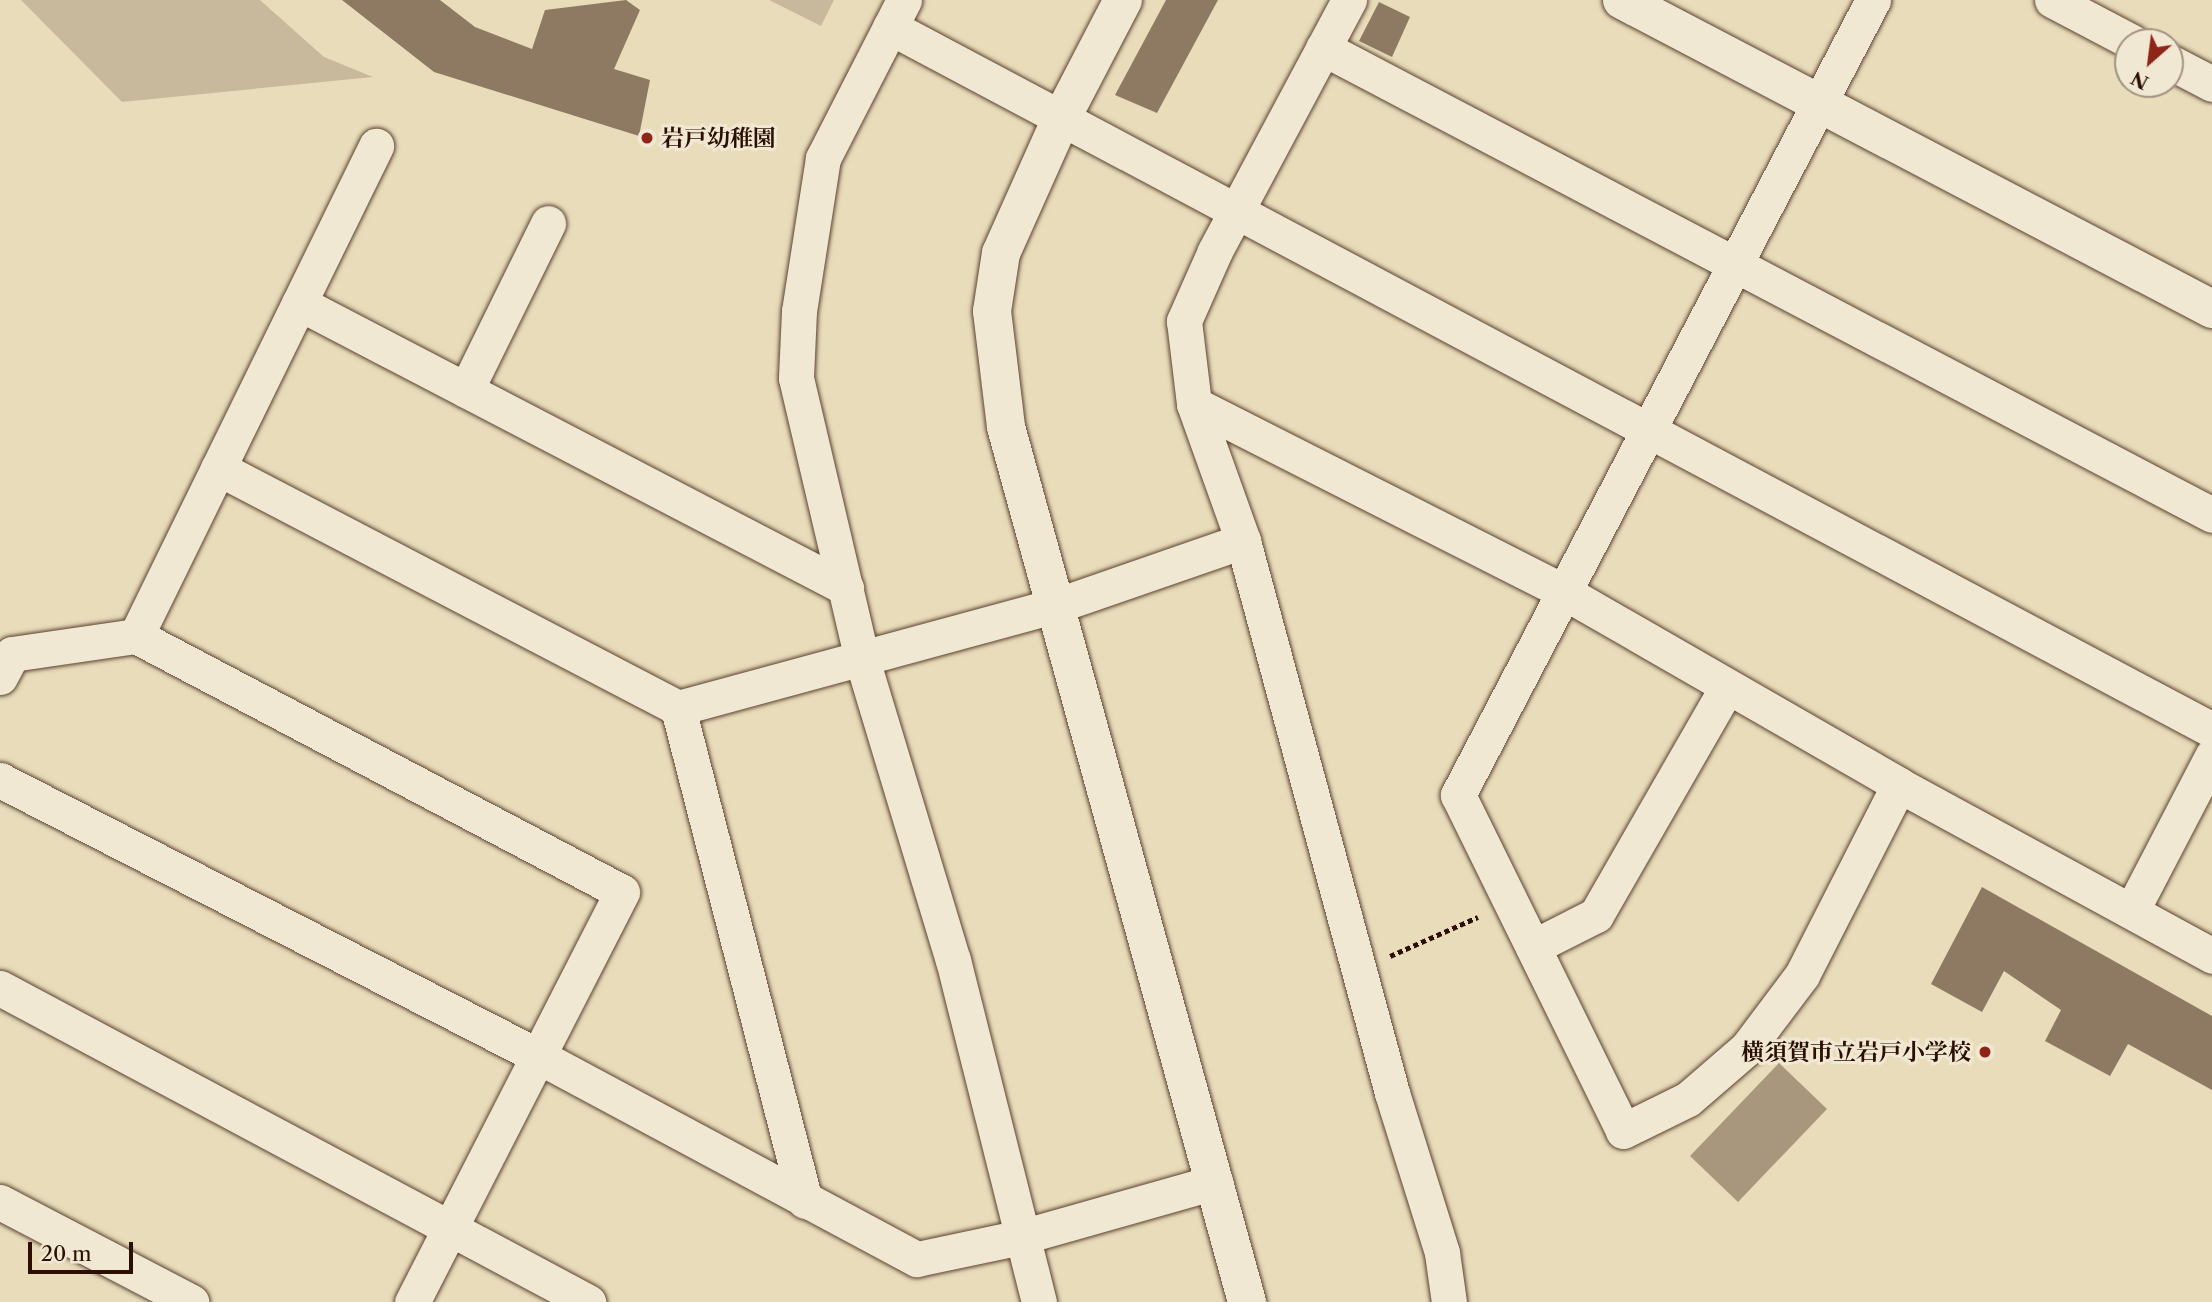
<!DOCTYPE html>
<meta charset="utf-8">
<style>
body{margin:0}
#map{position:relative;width:2212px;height:1302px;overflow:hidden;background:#e9dcbb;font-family:"Libre Caslon Text","Noto Serif JP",serif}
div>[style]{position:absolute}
.green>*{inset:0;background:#c9b99c}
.water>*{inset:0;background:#a8977c}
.building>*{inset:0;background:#8e7a62}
.path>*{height:4.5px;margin-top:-2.25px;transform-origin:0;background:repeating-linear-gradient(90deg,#2b1002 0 5px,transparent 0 8.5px)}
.roads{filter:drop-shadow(0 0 2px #5a4330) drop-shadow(0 0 2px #5a4330)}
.street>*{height:35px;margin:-17.5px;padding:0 17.5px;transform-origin:17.5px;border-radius:17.5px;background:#f1e8d3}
.secondary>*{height:38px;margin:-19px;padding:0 19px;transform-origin:19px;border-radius:19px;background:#f1e8d3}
.dots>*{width:19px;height:19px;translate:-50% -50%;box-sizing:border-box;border:4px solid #f1e8d3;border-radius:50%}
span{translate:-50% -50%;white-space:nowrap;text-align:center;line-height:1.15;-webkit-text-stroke:6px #f1e8d3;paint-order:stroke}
.poi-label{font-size:23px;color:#2b1002;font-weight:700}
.left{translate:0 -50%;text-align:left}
.right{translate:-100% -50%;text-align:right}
.north{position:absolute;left:2114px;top:28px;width:70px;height:70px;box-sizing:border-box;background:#f1e8d3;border:2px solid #a2927f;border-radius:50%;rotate:208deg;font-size:19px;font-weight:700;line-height:28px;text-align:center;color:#2b1002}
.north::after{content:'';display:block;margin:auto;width:24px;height:32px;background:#8f2418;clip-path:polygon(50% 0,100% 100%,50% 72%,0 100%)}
.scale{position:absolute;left:28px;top:1242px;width:105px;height:32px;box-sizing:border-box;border:4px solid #2b1002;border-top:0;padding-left:9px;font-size:21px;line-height:24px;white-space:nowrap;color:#2b1002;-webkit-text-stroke:5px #f1e8d3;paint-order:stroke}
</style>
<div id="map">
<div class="green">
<i style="clip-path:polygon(21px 0,260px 0,324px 57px,373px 77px,122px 102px)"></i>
<i style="clip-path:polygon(769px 0,834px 0,821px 26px)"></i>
</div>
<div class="water">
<i style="clip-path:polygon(1779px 1063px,1827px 1109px,1738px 1202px,1690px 1156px)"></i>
</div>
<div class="building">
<i style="clip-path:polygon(342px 0,440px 0,475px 27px,532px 49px,545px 10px,626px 0,640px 10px,614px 69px,650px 80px,639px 136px,434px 72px)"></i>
<i style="clip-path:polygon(1166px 0,1218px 0,1157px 113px,1115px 95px)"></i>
<i style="clip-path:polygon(1379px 2px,1410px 17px,1392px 57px,1359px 41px)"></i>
<i style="clip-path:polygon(1982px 887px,2212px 1016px,2212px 1090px,2128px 1044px,2110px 1076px,2045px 1041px,2061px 1010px,2004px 971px,1982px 1012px,1931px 984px)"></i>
</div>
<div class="path">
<i style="left:1390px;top:956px;width:96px;rotate:-23.9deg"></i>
</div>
<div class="roads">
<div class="street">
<i style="left:904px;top:0;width:178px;rotate:117.1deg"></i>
<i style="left:823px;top:158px;width:155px;rotate:98.9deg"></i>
<i style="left:799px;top:311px;width:67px;rotate:92.6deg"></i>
<i style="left:796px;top:378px;width:285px;rotate:76.8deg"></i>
<i style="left:861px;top:656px;width:318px;rotate:73.2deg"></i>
<i style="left:953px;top:960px;width:353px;rotate:75.9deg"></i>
<i style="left:1349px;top:0;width:285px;rotate:118.1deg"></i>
<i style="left:1215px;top:251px;width:77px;rotate:113.9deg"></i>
<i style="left:1184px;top:321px;width:84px;rotate:83.1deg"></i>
<i style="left:1194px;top:404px;width:145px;rotate:70.3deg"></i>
<i style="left:1243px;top:541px;width:572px;rotate:74.89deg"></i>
<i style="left:1392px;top:1093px;width:168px;rotate:72.6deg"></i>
<i style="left:1442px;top:1253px;width:49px;rotate:81.9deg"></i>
<i style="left:1873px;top:0;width:897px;rotate:117.57deg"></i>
<i style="left:1458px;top:795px;width:374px;rotate:63.8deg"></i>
<i style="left:1623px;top:1131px;width:72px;rotate:-26.2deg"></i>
<i style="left:1688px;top:1099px;width:78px;rotate:-40.8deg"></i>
<i style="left:1747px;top:1048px;width:91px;rotate:-53deg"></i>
<i style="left:1802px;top:975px;width:213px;rotate:-63deg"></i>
<i style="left:1899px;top:785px;width:357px;rotate:28.6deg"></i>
<i style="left:2052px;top:0;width:90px;rotate:27.7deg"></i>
<i style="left:890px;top:27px;width:1497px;rotate:28deg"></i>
<i style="left:1323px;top:48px;width:1004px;rotate:27.71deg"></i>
<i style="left:2170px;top:62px;width:47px;rotate:27.6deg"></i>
<i style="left:299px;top:303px;width:617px;rotate:27.52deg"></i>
<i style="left:466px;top:390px;width:186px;rotate:-63.8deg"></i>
<i style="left:1194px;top:404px;width:415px;rotate:26.9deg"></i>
<i style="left:1564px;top:592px;width:387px;rotate:29.9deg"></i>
<i style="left:218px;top:468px;width:519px;rotate:27.55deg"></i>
<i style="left:136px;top:636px;width:546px;rotate:-63.9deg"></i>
<i style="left:0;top:677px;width:26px;rotate:-62deg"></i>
<i style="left:12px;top:654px;width:125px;rotate:-8.3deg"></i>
<i style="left:136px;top:636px;width:549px;rotate:27.78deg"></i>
<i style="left:622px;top:892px;width:461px;rotate:117.1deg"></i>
<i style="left:0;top:780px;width:605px;rotate:27.16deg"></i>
<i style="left:538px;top:1056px;width:430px;rotate:28.2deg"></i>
<i style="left:917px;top:1259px;width:106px;rotate:-11.9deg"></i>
<i style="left:1021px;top:1237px;width:202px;rotate:-15.8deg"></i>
<i style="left:2132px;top:910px;width:174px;rotate:-62.5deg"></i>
<i style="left:1533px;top:947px;width:71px;rotate:-26.9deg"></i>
<i style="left:1596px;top:915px;width:263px;rotate:-60.1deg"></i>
<i style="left:0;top:988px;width:667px;rotate:28.1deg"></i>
<i style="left:805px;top:1201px;width:509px;rotate:-104.45deg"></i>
<i style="left:678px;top:708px;width:394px;rotate:-15.2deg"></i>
<i style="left:1058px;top:605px;width:196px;rotate:-19.1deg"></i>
<i style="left:0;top:1202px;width:216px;rotate:27.6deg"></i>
</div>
<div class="secondary">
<i style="left:1123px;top:0;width:134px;rotate:117.5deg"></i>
<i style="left:1061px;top:119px;width:147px;rotate:114.1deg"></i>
<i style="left:1001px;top:253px;width:59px;rotate:98.8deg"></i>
<i style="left:992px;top:311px;width:117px;rotate:83.1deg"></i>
<i style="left:1006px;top:427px;width:908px;rotate:74.6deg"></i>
<i style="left:1622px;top:0;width:666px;rotate:27.64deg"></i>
</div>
</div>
<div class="dots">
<i style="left:647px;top:138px;background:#8f2418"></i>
<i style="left:1985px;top:1052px;background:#8f2418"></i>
</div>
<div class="poi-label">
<span class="left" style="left:661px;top:138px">岩戸幼稚園</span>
<span class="right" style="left:1971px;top:1052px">横須賀市立岩戸小学校</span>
</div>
<div class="north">N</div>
<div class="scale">20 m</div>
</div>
